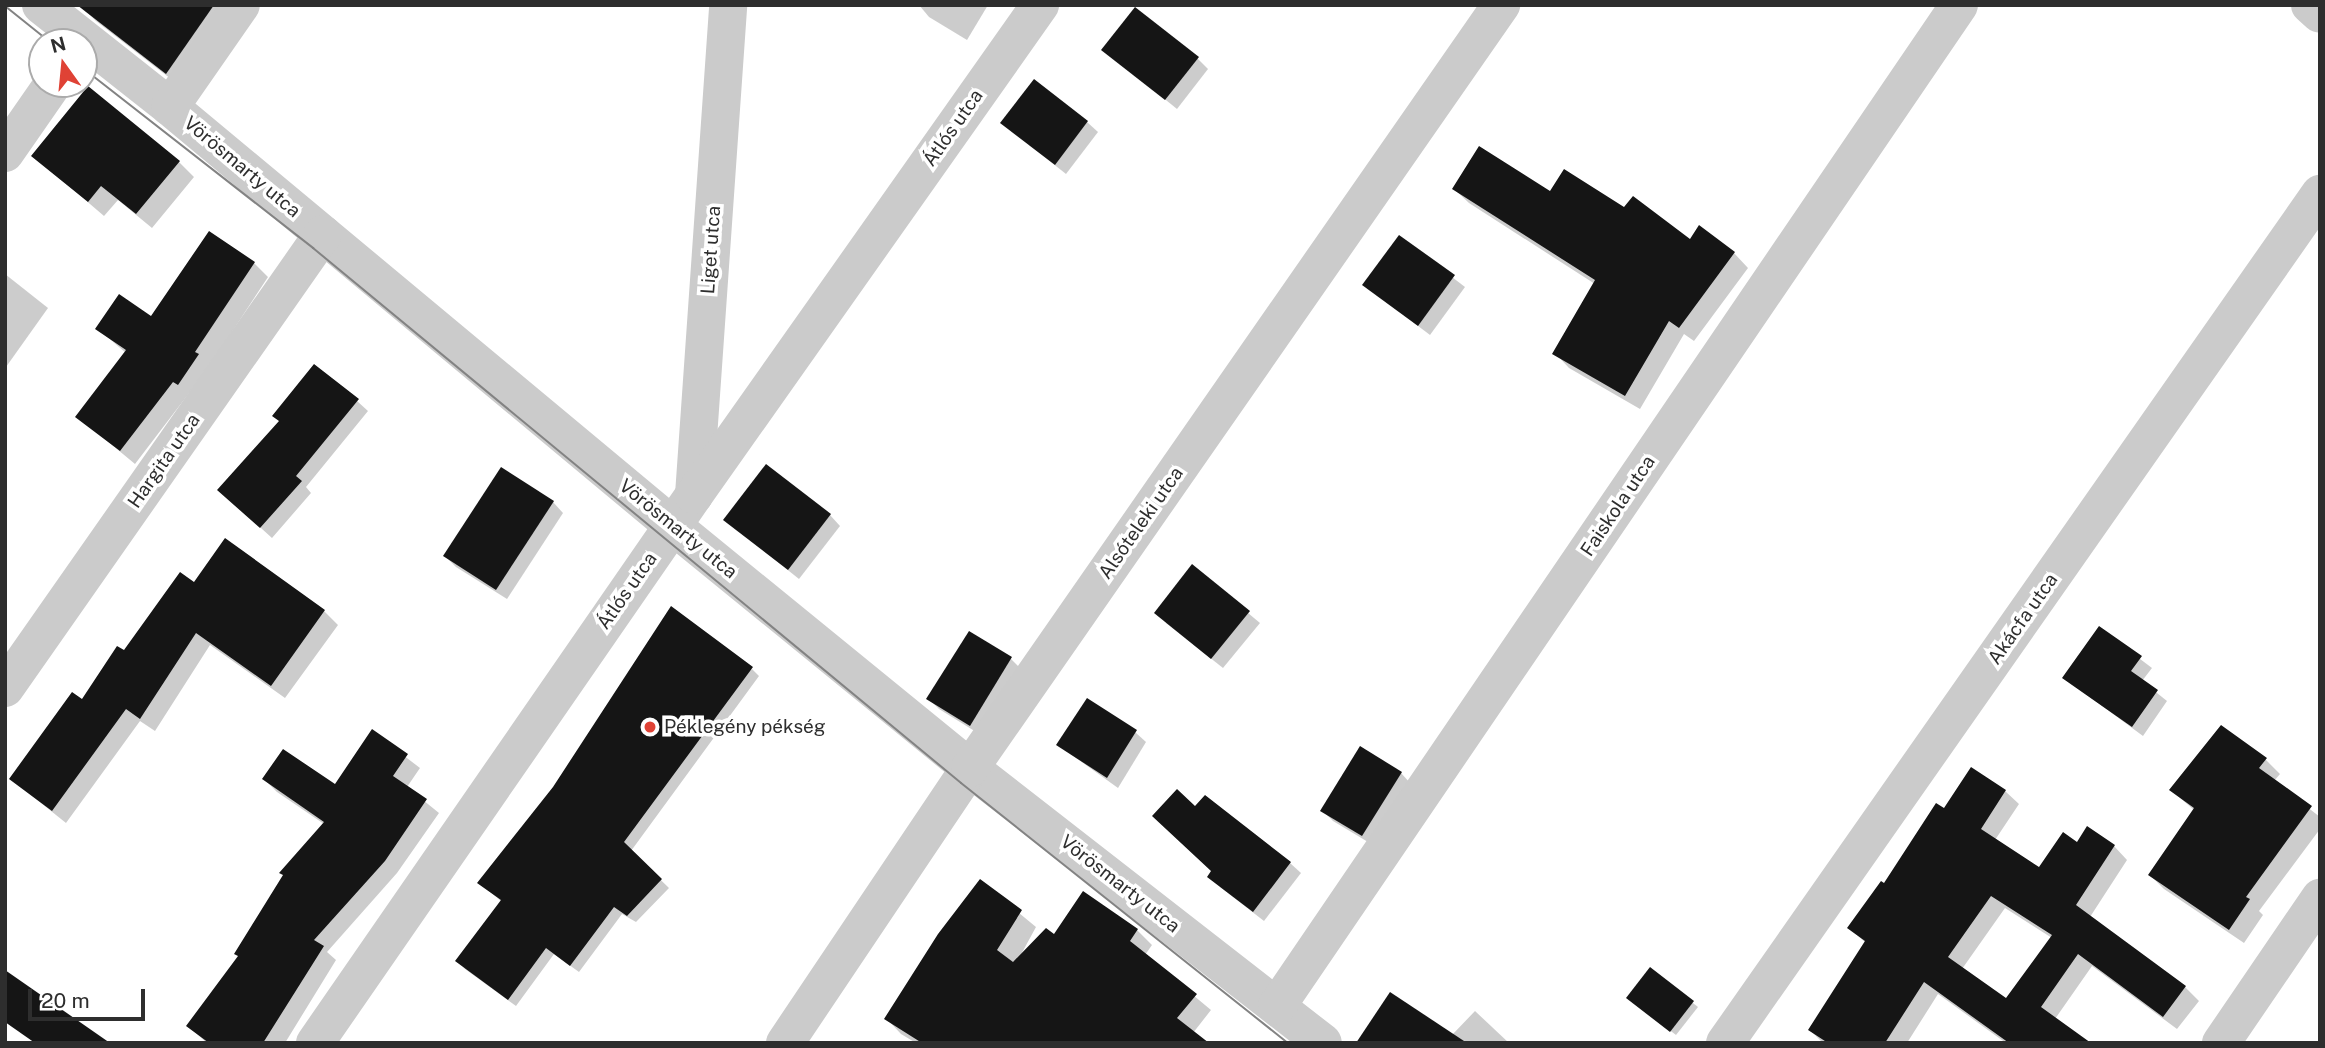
<!DOCTYPE html>
<meta charset="utf-8">
<style>
body{margin:0}
#map{position:relative;width:2325px;height:1048px;overflow:hidden;background:#fff;font-family:"Public Sans",sans-serif}
div>[style]{position:absolute}
.shadow>*{inset:0;background:#0003}
.building>*{inset:0;background:#151515}
.minor>*{height:38px;margin:-19px;padding:0 19px;transform-origin:19px;border-radius:19px;background:#cbcbcb}
.tram>*{height:2px;margin:-1px;padding:0 1px;transform-origin:1px;border-radius:1px;background:#838383}
.dots>*{width:19px;height:19px;translate:-50% -50%;box-sizing:border-box;border:4px solid #fff;border-radius:50%}
span{translate:-50% -50%;white-space:nowrap;text-align:center;line-height:1.15;-webkit-text-stroke:7px #fff;paint-order:stroke}
.street-label{font-size:19px;color:#2e2e2e}
.poi-label{font-size:19px;color:#2e2e2e}
.left{translate:0 -50%;text-align:left}
.frame{position:absolute;inset:0;border:7px solid #2e2e2e;pointer-events:none}
.north{position:absolute;left:28px;top:28px;width:70px;height:70px;box-sizing:border-box;background:#fff;border:2px solid #ababab;border-radius:50%;rotate:345deg;font-size:19px;font-weight:700;line-height:28px;text-align:center;color:#2e2e2e}
.north::after{content:'';display:block;margin:auto;width:24px;height:32px;background:#df4235;clip-path:polygon(50% 0,100% 100%,50% 72%,0 100%)}
.scale{position:absolute;left:28px;top:989px;width:117px;height:32px;box-sizing:border-box;border:4px solid #2e2e2e;border-top:0;padding-left:9px;font-size:21px;line-height:24px;white-space:nowrap;color:#2e2e2e;-webkit-text-stroke:5px #fff;paint-order:stroke}
</style>
<div id="map">
<div class="shadow">
<i style="clip-path:polygon(85px 5px,237px 5px,180px 86px,96px 21px,83px 8px)"></i>
<i style="clip-path:polygon(919px 5px,988px 5px,967px 40px,929px 17px)"></i>
<i style="clip-path:polygon(1104px 50px,1198px 59px,1208px 69px,1177px 109px)"></i>
<i style="clip-path:polygon(1087px 122px,1098px 132px,1066px 174px,1002px 123px)"></i>
<i style="clip-path:polygon(34px 156px,179px 162px,194px 177px,152px 228px,118px 200px,104px 216px)"></i>
<i style="clip-path:polygon(1454px 189px,1551px 194px,1625px 209px,1690px 241px,1734px 253px,1748px 268px,1694px 341px,1684px 334px,1640px 409px,1569px 368px,1555px 353px,1595px 284px,1469px 203px)"></i>
<i style="clip-path:polygon(209px 233px,254px 263px,268px 277px,209px 367px,135px 464px,77px 416px,126px 353px,98px 329px,152px 318px)"></i>
<i style="clip-path:polygon(1400px 237px,1465px 287px,1430px 335px,1364px 285px)"></i>
<i style="clip-path:polygon(5px 274px,48px 308px,6px 367px,5px 367px)"></i>
<i style="clip-path:polygon(357px 401px,368px 411px,306px 487px,311px 493px,272px 538px,230px 500px)"></i>
<i style="clip-path:polygon(553px 502px,563px 513px,507px 599px,456px 567px,445px 556px)"></i>
<i style="clip-path:polygon(830px 515px,840px 526px,799px 579px,725px 520px)"></i>
<i style="clip-path:polygon(225px 540px,324px 611px,338px 625px,285px 698px,210px 645px,155px 731px,140px 721px,66px 823px,11px 779px,124px 652px,194px 585px)"></i>
<i style="clip-path:polygon(1193px 567px,1260px 623px,1223px 668px,1166px 623px)"></i>
<i style="clip-path:polygon(2099px 628px,2152px 668px,2142px 681px,2167px 701px,2143px 736px,2064px 678px)"></i>
<i style="clip-path:polygon(1011px 659px,1021px 669px,981px 735px,939px 709px,929px 699px)"></i>
<i style="clip-path:polygon(752px 669px,759px 676px,631px 851px,669px 888px,636px 922px,622px 914px,579px 972px,554px 954px,516px 1006px,465px 969px,458px 961px,502px 902px,480px 883px)"></i>
<i style="clip-path:polygon(2221px 727px,2266px 760px,2280px 774px,2274px 781px,2320px 817px,2320px 829px,2259px 911px,2263px 915px,2244px 943px,2164px 889px,2150px 875px,2194px 810px,2171px 790px)"></i>
<i style="clip-path:polygon(373px 732px,420px 768px,407px 787px,439px 813px,397px 873px,327px 952px,336px 960px,285px 1043px,207px 1043px,188px 1026px,240px 957px,324px 824px,277px 792px,264px 779px,335px 786px)"></i>
<i style="clip-path:polygon(1135px 732px,1146px 742px,1118px 788px,1058px 745px)"></i>
<i style="clip-path:polygon(1401px 773px,1411px 784px,1373px 845px,1333px 821px,1322px 810px)"></i>
<i style="clip-path:polygon(evenodd,2005px 791px,2019px 804px,1995px 840px,2040px 870px,2077px 844px,2114px 846px,2127px 860px,2090px 917px,2185px 987px,2199px 1001px,2177px 1029px,2092px 966px,2055px 1019px,2088px 1043px,2006px 1043px,1938px 994px,1907px 1043px,1823px 1043px,1810px 1030px,1866px 943px,1849px 928px,1944px 810px,2005px 791px,2005px 908px,2052px 938px,2007px 1000px,1962px 969px,2005px 908px)"></i>
<i style="clip-path:polygon(1195px 808px,1290px 863px,1301px 873px,1264px 921px,1220px 887px)"></i>
<i style="clip-path:polygon(980px 881px,1036px 927px,1018px 960px,1054px 936px,1084px 893px,1137px 930px,1152px 945px,1145px 955px,1211px 1010px,1193px 1033px,1206px 1043px,916px 1043px,901px 1034px,886px 1018px)"></i>
<i style="clip-path:polygon(1650px 969px,1698px 1007px,1676px 1035px,1633px 1002px)"></i>
<i style="clip-path:polygon(1475px 1011px,1509px 1043px,1363px 1043px,1452px 1035px)"></i>
</div>
<div class="building">
<i style="clip-path:polygon(77px 5px,214px 5px,166px 74px)"></i>
<i style="clip-path:polygon(1135px 7px,1199px 57px,1165px 100px,1101px 50px)"></i>
<i style="clip-path:polygon(1034px 79px,1088px 121px,1055px 165px,1000px 123px)"></i>
<i style="clip-path:polygon(88px 86px,180px 161px,136px 214px,101px 186px,88px 202px,31px 156px)"></i>
<i style="clip-path:polygon(1479px 146px,1550px 191px,1564px 169px,1624px 207px,1633px 196px,1690px 239px,1699px 225px,1735px 252px,1679px 328px,1669px 321px,1625px 396px,1552px 354px,1595px 280px,1452px 189px)"></i>
<i style="clip-path:polygon(209px 231px,255px 262px,195px 352px,199px 354px,178px 385px,173px 382px,120px 451px,75px 417px,126px 350px,95px 329px,119px 294px,151px 316px)"></i>
<i style="clip-path:polygon(1399px 235px,1455px 275px,1418px 326px,1362px 285px)"></i>
<i style="clip-path:polygon(314px 364px,359px 399px,296px 476px,302px 481px,260px 528px,217px 490px,279px 421px,272px 416px)"></i>
<i style="clip-path:polygon(766px 464px,831px 514px,788px 570px,723px 520px)"></i>
<i style="clip-path:polygon(501px 467px,554px 501px,496px 590px,443px 556px)"></i>
<i style="clip-path:polygon(225px 538px,325px 610px,271px 686px,196px 633px,140px 719px,126px 709px,52px 811px,9px 779px,72px 692px,82px 699px,117px 646px,124px 650px,180px 572px,194px 582px)"></i>
<i style="clip-path:polygon(1192px 564px,1250px 611px,1211px 659px,1154px 613px)"></i>
<i style="clip-path:polygon(671px 606px,753px 667px,624px 842px,662px 879px,627px 916px,614px 907px,570px 966px,546px 948px,508px 1000px,455px 961px,501px 900px,477px 883px,553px 787px)"></i>
<i style="clip-path:polygon(2099px 626px,2142px 656px,2131px 671px,2158px 690px,2132px 727px,2062px 678px)"></i>
<i style="clip-path:polygon(969px 631px,1012px 657px,970px 726px,926px 699px)"></i>
<i style="clip-path:polygon(1087px 698px,1137px 730px,1107px 778px,1056px 745px)"></i>
<i style="clip-path:polygon(2221px 725px,2267px 758px,2259px 768px,2312px 806px,2246px 897px,2250px 899px,2229px 930px,2148px 875px,2194px 808px,2169px 790px)"></i>
<i style="clip-path:polygon(372px 729px,408px 754px,393px 776px,427px 799px,385px 861px,314px 940px,324px 946px,263px 1043px,209px 1043px,186px 1026px,238px 956px,234px 954px,283px 875px,279px 873px,324px 822px,262px 779px,283px 749px,335px 784px)"></i>
<i style="clip-path:polygon(1360px 746px,1402px 772px,1362px 836px,1320px 811px)"></i>
<i style="clip-path:polygon(evenodd,1971px 767px,2006px 790px,1981px 829px,2039px 867px,2063px 832px,2077px 842px,2087px 826px,2115px 845px,2076px 905px,2186px 986px,2163px 1017px,2078px 954px,2041px 1007px,2091px 1043px,2009px 1043px,1924px 982px,1885px 1043px,1828px 1043px,1808px 1030px,1865px 941px,1847px 928px,1881px 881px,1884px 883px,1936px 803px,1944px 808px,1971px 767px,1991px 896px,2052px 935px,2006px 998px,1948px 957px,1991px 896px)"></i>
<i style="clip-path:polygon(1177px 789px,1195px 806px,1205px 795px,1291px 862px,1253px 912px,1207px 877px,1211px 871px,1152px 816px)"></i>
<i style="clip-path:polygon(980px 879px,1022px 910px,997px 950px,1013px 962px,1046px 928px,1054px 934px,1083px 891px,1138px 929px,1130px 941px,1197px 994px,1177px 1018px,1209px 1043px,922px 1043px,884px 1019px,938px 934px)"></i>
<i style="clip-path:polygon(1650px 967px,1694px 1001px,1670px 1032px,1626px 998px)"></i>
<i style="clip-path:polygon(5px 970px,110px 1043px,35px 1043px,5px 1022px)"></i>
<i style="clip-path:polygon(1390px 992px,1467px 1043px,1356px 1043px)"></i>
</div>
<div class="minor">
<i style="left:41px;top:5px;width:164px;rotate:38.3deg"></i>
<i style="left:170px;top:107px;width:655px;rotate:39.79deg"></i>
<i style="left:673px;top:526px;width:383px;rotate:39.2deg"></i>
<i style="left:970px;top:768px;width:447px;rotate:37.9deg"></i>
<i style="left:2310px;top:5px;width:13px;rotate:42deg"></i>
<i style="left:170px;top:107px;width:124px;rotate:-55.2deg"></i>
<i style="left:5px;top:153px;width:84px;rotate:-55.2deg"></i>
<i style="left:694px;top:495px;width:491px;rotate:-86deg"></i>
<i style="left:5px;top:688px;width:554px;rotate:-54.99deg"></i>
<i style="left:1277px;top:1006px;width:1211px;rotate:-55.73deg"></i>
<i style="left:315px;top:1043px;width:666px;rotate:-55.33deg"></i>
<i style="left:694px;top:495px;width:600px;rotate:-54.77deg"></i>
<i style="left:785px;top:1043px;width:331px;rotate:-56.1deg"></i>
<i style="left:970px;top:768px;width:930px;rotate:-55.16deg"></i>
<i style="left:1725px;top:1043px;width:1037px;rotate:-54.98deg"></i>
<i style="left:2221px;top:1043px;width:176px;rotate:-55.7deg"></i>
</div>
<div class="tram">
<i style="left:5px;top:6px;width:58px;rotate:38.7deg"></i>
<i style="left:84px;top:69px;width:291px;rotate:38deg"></i>
<i style="left:313px;top:248px;width:840px;rotate:39.54deg"></i>
<i style="left:961px;top:783px;width:418px;rotate:38.5deg"></i>
</div>
<div class="dots">
<i style="left:650px;top:727px;background:#df4235"></i>
</div>
<div class="street-label">
<span style="left:953px;top:128px;rotate:-55deg">Átlós utca</span>
<span style="left:242px;top:167px;rotate:40deg">Vörösmarty utca</span>
<span style="left:711px;top:250px;rotate:-86deg">Liget utca</span>
<span style="left:164px;top:461px;rotate:-55deg">Hargita utca</span>
<span style="left:1618px;top:506px;rotate:-56deg">Faiskola utca</span>
<span style="left:1141px;top:523px;rotate:-55deg">Alsóteleki utca</span>
<span style="left:678px;top:529px;rotate:39deg">Vörösmarty utca</span>
<span style="left:627px;top:591px;rotate:-55deg">Átlós utca</span>
<span style="left:2023px;top:619px;rotate:-55deg">Akácfa utca</span>
<span style="left:1120px;top:884px;rotate:38deg">Vörösmarty utca</span>
</div>
<div class="poi-label">
<span class="left" style="left:664px;top:727px">Péklegény pékség</span>
</div>
<div class="frame"></div>
<div class="north">N</div>
<div class="scale">20 m</div>
</div>
